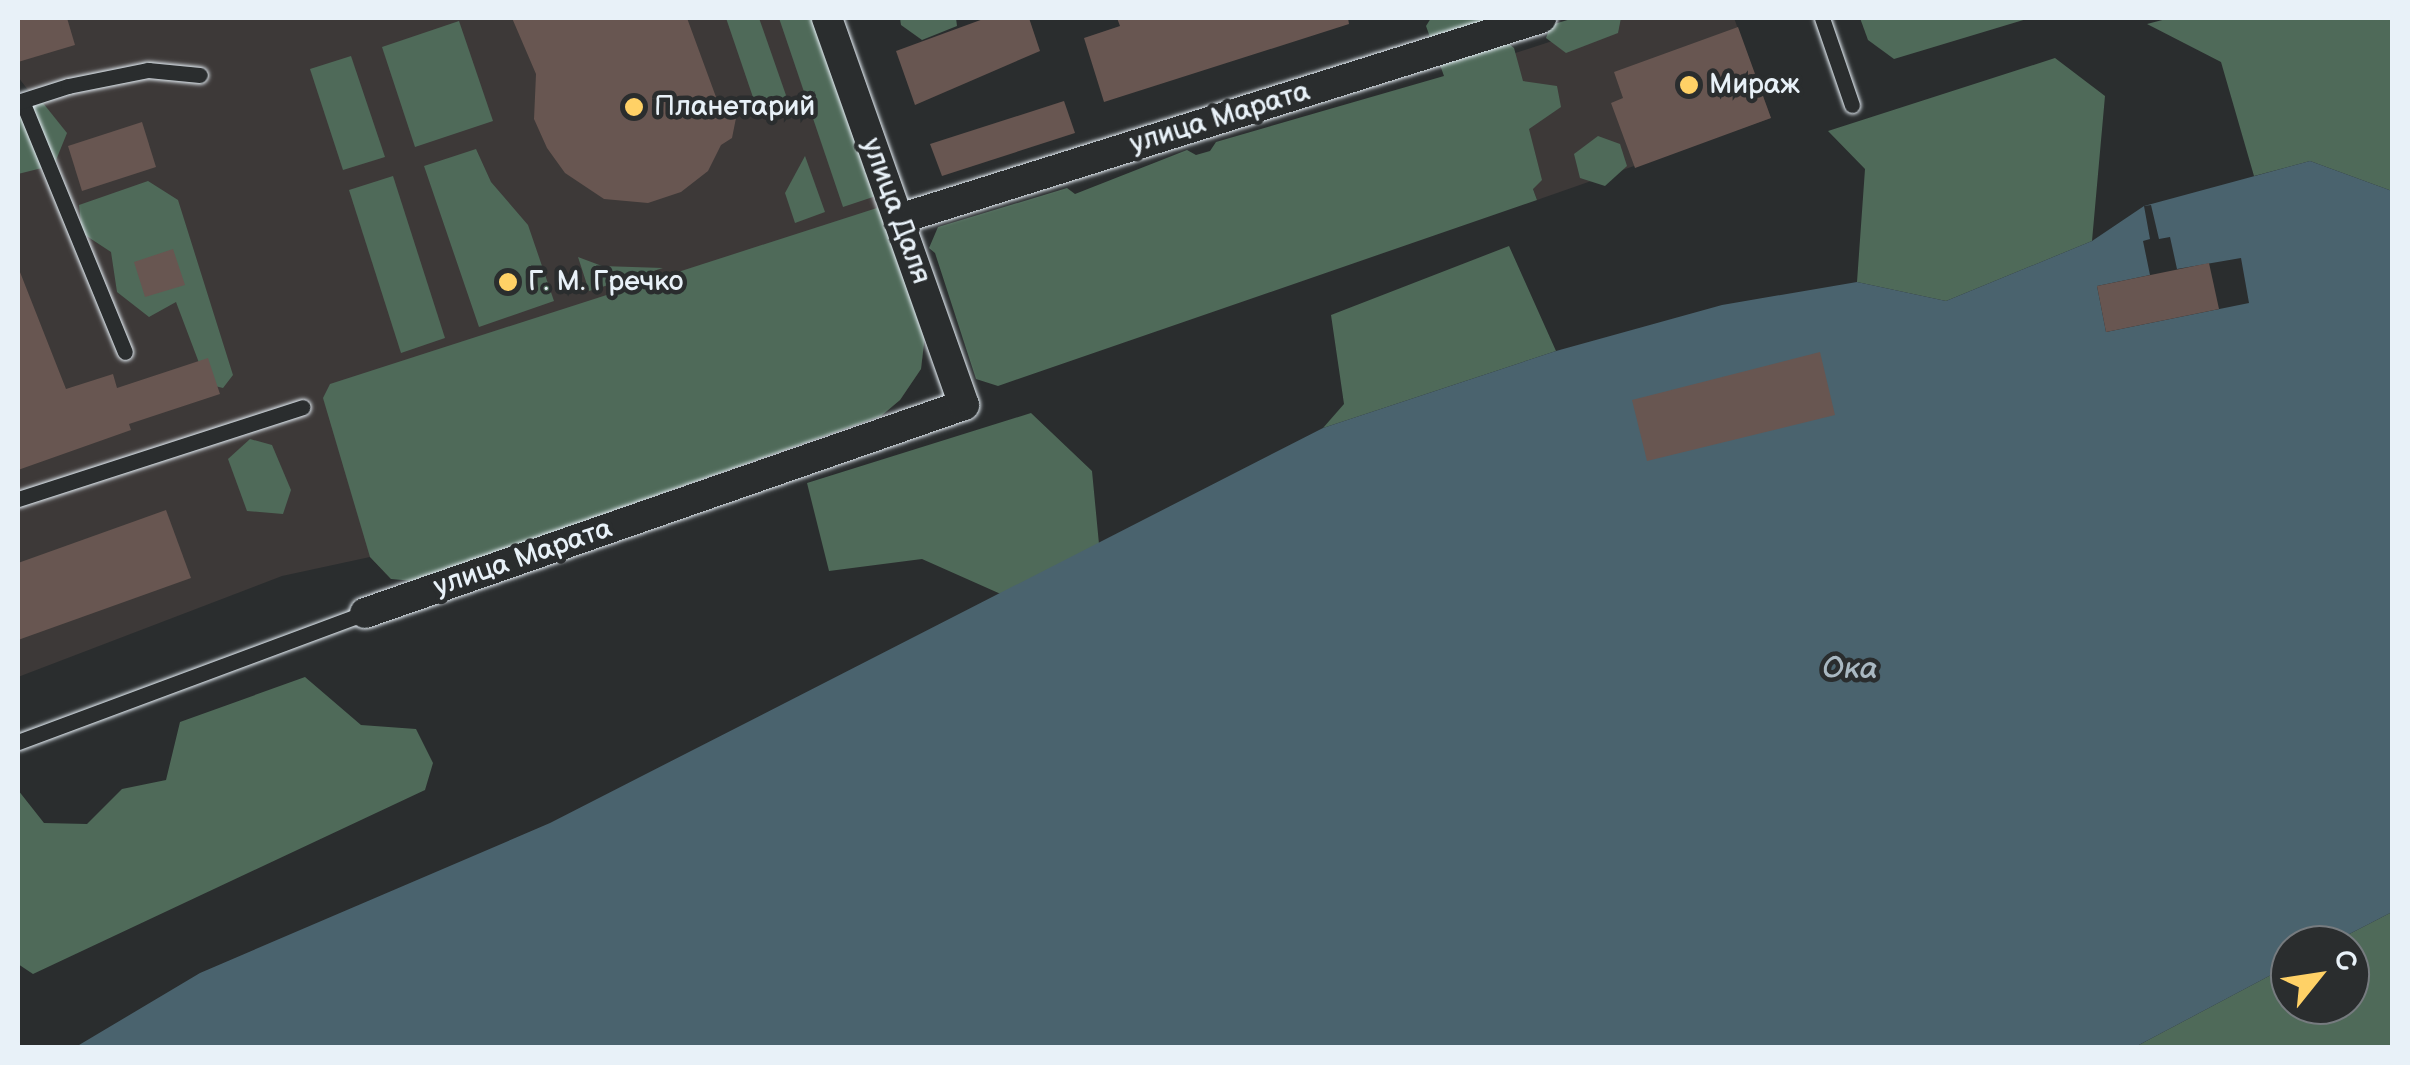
<!DOCTYPE html>
<meta charset="utf-8">
<style>
body{margin:0}
#map{position:relative;width:2410px;height:1065px;overflow:hidden;background:#2a2d2e;font-family:"Balsamiq Sans",sans-serif}
div>[style]{position:absolute}
.built>*{inset:0;background:#3d3938}
.green>*{inset:0;background:#4f6a59}
.water>*{inset:0;background:#4a636e}
.pier>*{inset:0;background:#2a2d2e}
.building>*{inset:0;background:#685651}
.roads{filter:drop-shadow(0 0 2px #e8f1f8) drop-shadow(0 0 2px #e8f1f8)}
.lane>*{height:15px;margin:-7.5px;padding:0 7.5px;transform-origin:7.5px;border-radius:7.5px;background:#2a2d2e}
.street>*{height:30px;margin:-15px;padding:0 15px;transform-origin:15px;border-radius:15px;background:#2a2d2e}
.dots>*{width:28px;height:28px;translate:-50% -50%;box-sizing:border-box;border:5px solid #2a2d2e;border-radius:50%}
span{translate:-50% -50%;white-space:nowrap;text-align:center;line-height:1.15;-webkit-text-stroke:9px #2a2d2e;paint-order:stroke}
.poi-label{font-size:28px;color:#e8f1f8}
.left{translate:0 -50%;text-align:left}
.street-label{font-size:28px;color:#e8f1f8}
.water-label{font-size:30px;color:#a9b8c1;font-style:italic}
.frame{position:absolute;inset:0;border:20px solid #e8f1f8;pointer-events:none}
.north{position:absolute;left:2270px;top:925px;width:100px;height:100px;box-sizing:border-box;background:#2a2d2e;border:2px solid #767b7f;border-radius:50%;rotate:60deg;font-size:28px;font-weight:700;line-height:40px;text-align:center;color:#e8f1f8}
.north::after{content:'';display:block;margin:auto;width:35px;height:45px;background:#ffd166;clip-path:polygon(50% 0,100% 100%,50% 72%,0 100%)}
</style>
<div id="map">
<div class="built">
<i style="clip-path:polygon(18px 18px,813px 18px,925px 335px,921px 369px,900px 400px,881px 416px,391px 579px,370px 557px,282px 576px,18px 677px,18px 127px,49px 117px,18px 77px)"></i>
<i style="clip-path:polygon(1623px 18px,1734px 18px,1771px 118px,1537px 200px,1488px 62px)"></i>
</div>
<div class="green">
<i style="clip-path:polygon(726px 18px,759px 18px,788px 101px,758px 112px)"></i>
<i style="clip-path:polygon(779px 18px,813px 18px,876px 196px,843px 207px)"></i>
<i style="clip-path:polygon(900px 18px,956px 18px,957px 26px,922px 40px,901px 25px)"></i>
<i style="clip-path:polygon(1431px 18px,1486px 18px,1487px 27px,1514px 48px,1523px 81px,1557px 86px,1561px 107px,1529px 129px,1542px 180px,1533px 189px,1537px 200px,998px 386px,976px 379px,935px 253px,929px 248px,938px 227px,1067px 188px,1075px 194px,1187px 150px,1196px 155px,1210px 151px,1216px 142px,1444px 76px,1426px 26px)"></i>
<i style="clip-path:polygon(1574px 18px,1621px 18px,1618px 33px,1566px 53px,1546px 38px,1551px 25px)"></i>
<i style="clip-path:polygon(1860px 18px,2030px 18px,1894px 59px,1868px 40px)"></i>
<i style="clip-path:polygon(2170px 18px,2392px 18px,2392px 191px,2310px 161px,2254px 176px,2221px 62px,2147px 24px)"></i>
<i style="clip-path:polygon(459px 21px,493px 121px,415px 147px,382px 47px)"></i>
<i style="clip-path:polygon(351px 56px,385px 157px,343px 170px,310px 69px)"></i>
<i style="clip-path:polygon(2055px 58px,2105px 96px,2092px 241px,1946px 301px,1857px 282px,1865px 169px,1828px 131px)"></i>
<i style="clip-path:polygon(43px 103px,67px 133px,54px 165px,18px 174px,18px 112px)"></i>
<i style="clip-path:polygon(1598px 136px,1620px 144px,1627px 166px,1605px 186px,1580px 178px,1574px 154px)"></i>
<i style="clip-path:polygon(476px 149px,491px 182px,528px 225px,554px 301px,479px 327px,424px 166px)"></i>
<i style="clip-path:polygon(805px 156px,825px 212px,795px 223px,785px 193px)"></i>
<i style="clip-path:polygon(393px 176px,445px 338px,401px 353px,349px 190px)"></i>
<i style="clip-path:polygon(148px 181px,178px 200px,233px 375px,223px 388px,207px 384px,176px 302px,149px 317px,117px 292px,111px 252px,82px 233px,79px 205px)"></i>
<i style="clip-path:polygon(880px 207px,925px 335px,921px 369px,900px 400px,881px 416px,414px 581px,391px 579px,370px 557px,323px 398px,330px 384px)"></i>
<i style="clip-path:polygon(1509px 246px,1556px 351px,1323px 428px,1344px 404px,1331px 315px)"></i>
<i style="clip-path:polygon(578px 257px,602px 266px,663px 268px,589px 291px)"></i>
<i style="clip-path:polygon(1031px 413px,1092px 471px,1099px 544px,1003px 595px,922px 559px,829px 571px,807px 483px)"></i>
<i style="clip-path:polygon(250px 439px,272px 445px,291px 490px,283px 514px,247px 511px,228px 459px)"></i>
<i style="clip-path:polygon(305px 677px,361px 725px,416px 729px,433px 763px,425px 790px,33px 974px,18px 964px,18px 790px,44px 823px,87px 824px,122px 789px,166px 780px,180px 722px)"></i>
<i style="clip-path:polygon(2392px 912px,2392px 1047px,2135px 1047px,2290px 965px,2290px 1005px,2350px 1005px,2350px 945px,2328px 945px)"></i>
</div>
<div class="water">
<i style="clip-path:polygon(2310px 161px,2392px 191px,2392px 912px,2328px 945px,2290px 945px,2290px 965px,2135px 1047px,74px 1048px,200px 973px,550px 823px,1323px 428px,1556px 351px,1722px 305px,1857px 282px,1946px 301px,2092px 241px,2144px 206px)"></i>
</div>
<div class="pier">
<i style="clip-path:polygon(2151px 205px,2159px 239px,2170px 237px,2177px 269px,2241px 258px,2249px 303px,2106px 332px,2097px 286px,2150px 275px,2143px 241px,2150px 239px,2144px 206px)"></i>
</div>
<div class="building">
<i style="clip-path:polygon(18px 18px,67px 18px,75px 45px,18px 62px)"></i>
<i style="clip-path:polygon(512px 18px,687px 18px,716px 97px,728px 101px,737px 113px,732px 138px,721px 145px,708px 171px,681px 192px,648px 203px,604px 199px,565px 173px,547px 148px,534px 119px,536px 74px)"></i>
<i style="clip-path:polygon(986px 18px,1029px 18px,1040px 51px,915px 105px,896px 51px)"></i>
<i style="clip-path:polygon(1117px 18px,1348px 18px,1349px 24px,1104px 102px,1084px 38px,1120px 26px)"></i>
<i style="clip-path:polygon(1738px 27px,1771px 118px,1635px 168px,1611px 103px,1623px 98px,1614px 72px)"></i>
<i style="clip-path:polygon(1064px 101px,1075px 133px,942px 176px,930px 144px)"></i>
<i style="clip-path:polygon(142px 122px,156px 167px,82px 191px,68px 146px)"></i>
<i style="clip-path:polygon(173px 249px,185px 285px,145px 297px,134px 262px)"></i>
<i style="clip-path:polygon(2209px 263px,2219px 309px,2106px 332px,2097px 286px)"></i>
<i style="clip-path:polygon(18px 267px,66px 389px,113px 374px,117px 388px,208px 358px,220px 394px,129px 424px,131px 430px,18px 470px)"></i>
<i style="clip-path:polygon(1820px 352px,1835px 415px,1647px 461px,1632px 400px)"></i>
<i style="clip-path:polygon(166px 510px,191px 578px,18px 640px,18px 563px)"></i>
</div>
<div class="roads">
<div class="lane">
<i style="left:1822px;top:18px;width:92px;rotate:71deg"></i>
<i style="left:22px;top:101px;width:271px;rotate:67.7deg"></i>
<i style="left:18px;top:102px;width:52px;rotate:-17.7deg"></i>
<i style="left:68px;top:86px;width:82px;rotate:-11.3deg"></i>
<i style="left:148px;top:70px;width:52px;rotate:5.5deg"></i>
<i style="left:18px;top:499px;width:299px;rotate:-17.9deg"></i>
<i style="left:18px;top:742px;width:370px;rotate:-20.4deg"></i>
</div>
<div class="street">
<i style="left:899px;top:219px;width:673px;rotate:-17.38deg"></i>
<i style="left:365px;top:613px;width:634px;rotate:-19.15deg"></i>
<i style="left:964px;top:405px;width:411px;rotate:-109.5deg"></i>
</div>
</div>
<div class="dots">
<i style="left:1689px;top:85px;background:#ffd166"></i>
<i style="left:634px;top:107px;background:#ffd166"></i>
<i style="left:508px;top:282px;background:#ffd166"></i>
</div>
<div class="poi-label">
<span class="left" style="left:1709px;top:85px">Мираж</span>
<span class="left" style="left:654px;top:107px">Планетарий</span>
<span class="left" style="left:528px;top:282px">Г. М. Гречко</span>
</div>
<div class="street-label">
<span style="left:1220px;top:118px;rotate:-17deg">улица Марата</span>
<span style="left:896px;top:211px;rotate:70deg">улица Даля</span>
<span style="left:523px;top:558px;rotate:-19deg">улица Марата</span>
</div>
<div class="water-label">
<span style="left:1850px;top:669px">Ока</span>
</div>
<div class="frame"></div>
<div class="north">С</div>
</div>
